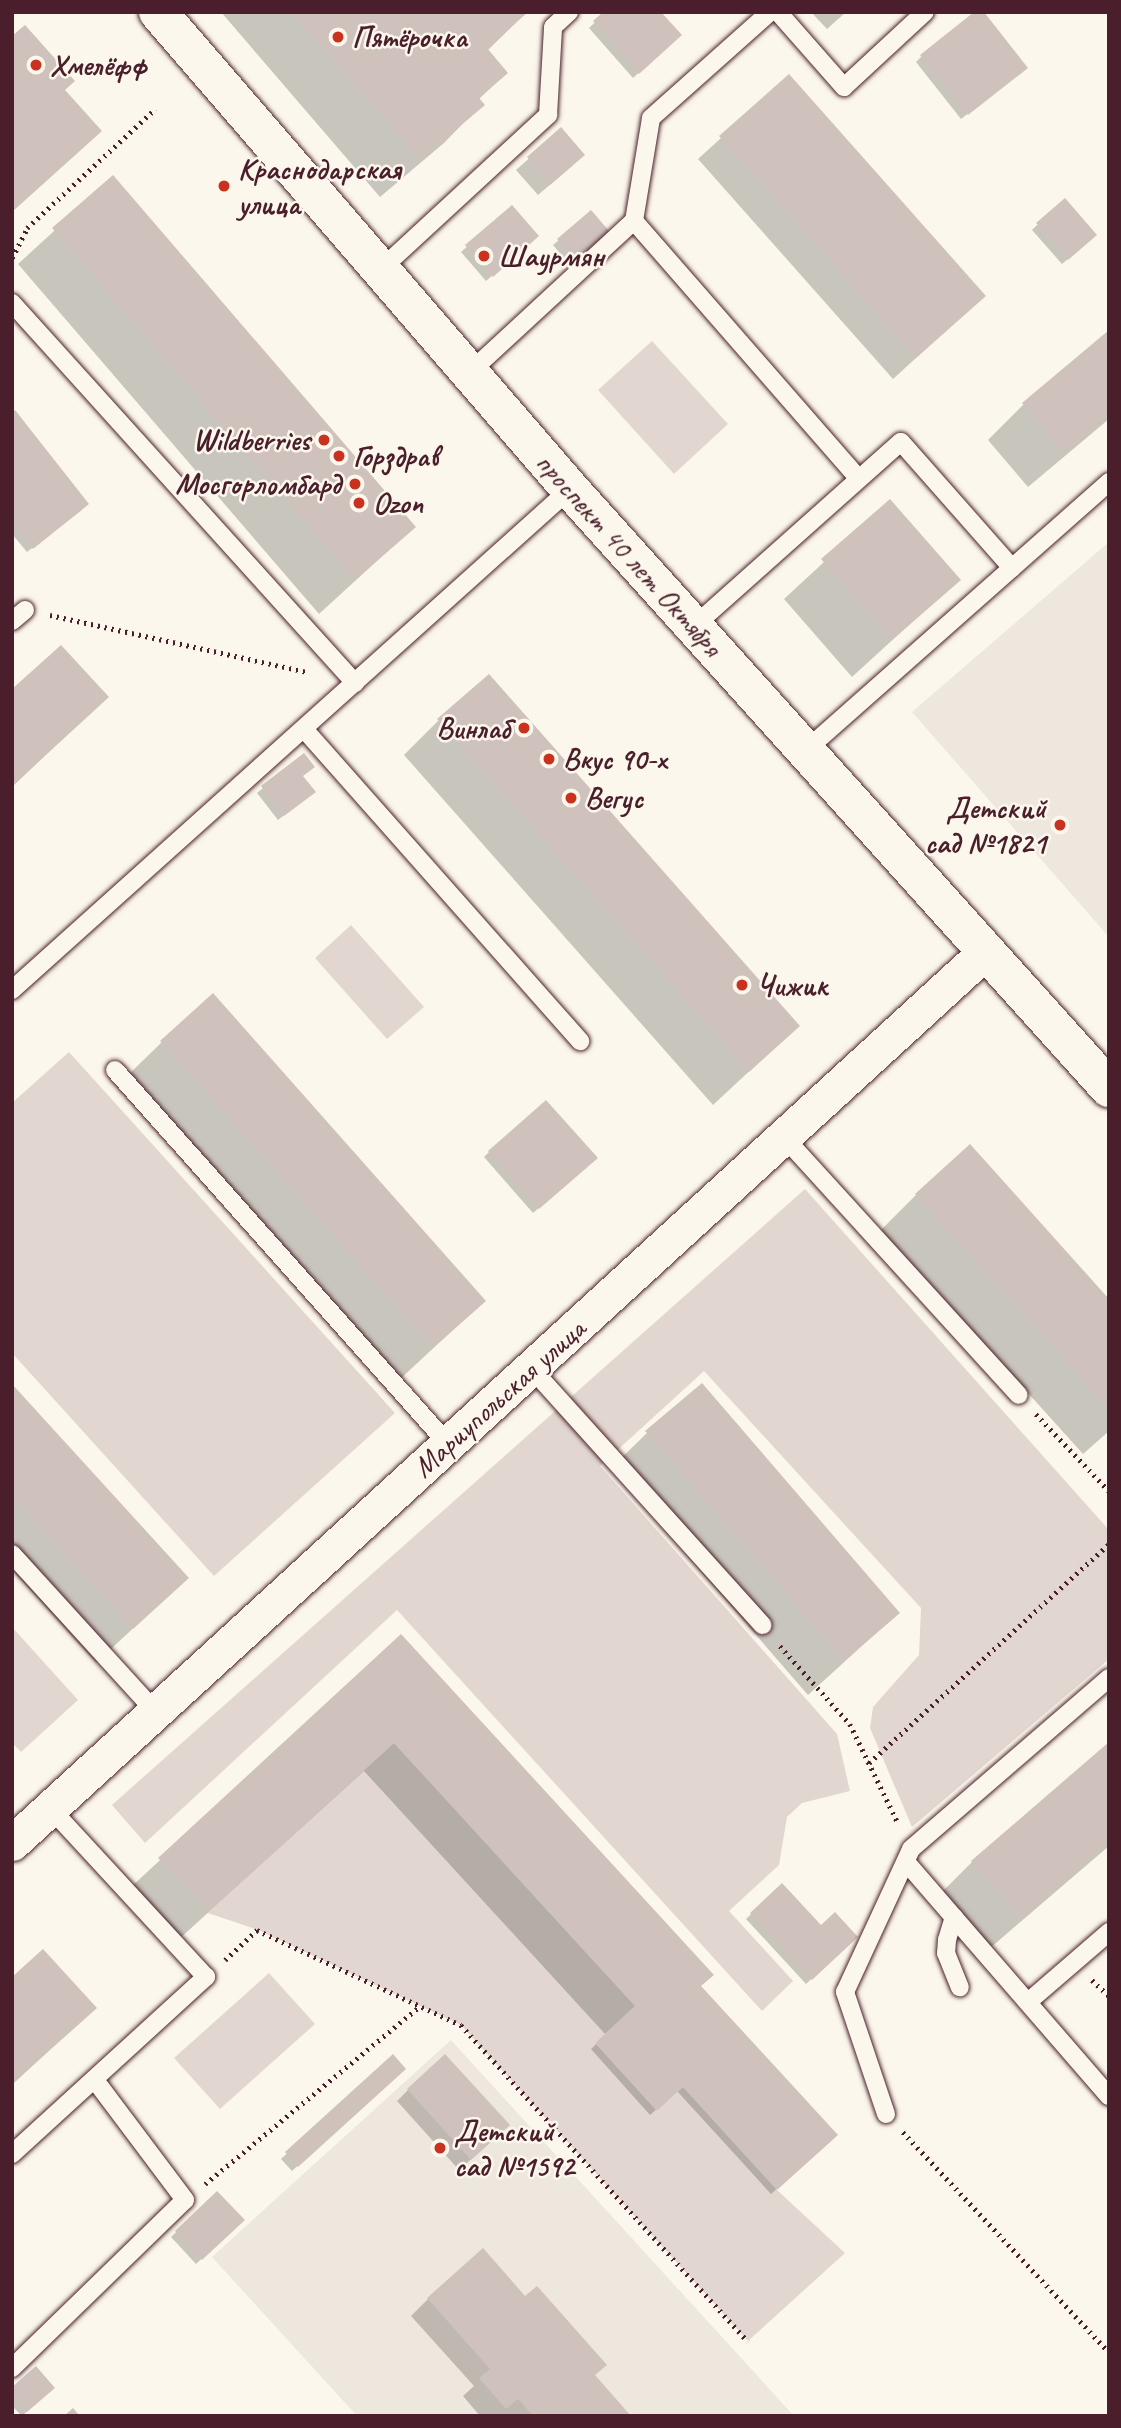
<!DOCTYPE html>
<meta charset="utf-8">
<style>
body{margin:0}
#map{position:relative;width:1121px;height:2428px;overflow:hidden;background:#fbf7ec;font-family:Caveat,sans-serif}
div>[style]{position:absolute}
.built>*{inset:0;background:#eee7de}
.green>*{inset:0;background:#e2d7d0}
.shadow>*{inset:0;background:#0003}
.building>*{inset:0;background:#cfc2bc}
.path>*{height:4.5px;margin-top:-2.25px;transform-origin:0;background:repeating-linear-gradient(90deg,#4a1f2b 0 2px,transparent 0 7px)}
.roads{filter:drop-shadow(0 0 2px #4a1f2b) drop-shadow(0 0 2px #4a1f2b)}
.lane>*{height:18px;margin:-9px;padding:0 9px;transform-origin:9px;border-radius:9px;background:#fbf7ec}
.street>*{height:35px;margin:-17.5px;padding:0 17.5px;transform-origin:17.5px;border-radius:17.5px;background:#fbf7ec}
.secondary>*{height:38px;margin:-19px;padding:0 19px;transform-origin:19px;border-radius:19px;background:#fbf7ec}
.dots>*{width:19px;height:19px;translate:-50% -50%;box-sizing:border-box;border:4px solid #fbf7ec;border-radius:50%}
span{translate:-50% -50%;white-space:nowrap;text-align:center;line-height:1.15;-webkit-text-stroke:5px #fbf7ec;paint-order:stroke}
.poi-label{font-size:30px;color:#4a1f2b;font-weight:700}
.left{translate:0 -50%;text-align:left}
.right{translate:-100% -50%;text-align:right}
.street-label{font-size:30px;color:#4a1f2b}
.frame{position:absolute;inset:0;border:14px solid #4a1f2b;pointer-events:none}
</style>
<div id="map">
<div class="built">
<i style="clip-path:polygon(1109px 542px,1109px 937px,912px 712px)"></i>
<i style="clip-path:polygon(451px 2040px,794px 2416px,357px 2416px,212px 2257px)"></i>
</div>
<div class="green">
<i style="clip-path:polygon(652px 341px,728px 424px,674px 474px,598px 390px)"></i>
<i style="clip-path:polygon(351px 925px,424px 1007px,387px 1039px,315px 958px)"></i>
<i style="clip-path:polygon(69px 1052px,395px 1413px,214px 1576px,12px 1353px,12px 1103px)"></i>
<i style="clip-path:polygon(805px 1189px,1109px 1530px,1109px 1659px,912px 1827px,870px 1728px,873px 1707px,919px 1655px,921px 1608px,704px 1371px,600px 1466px,837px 1734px,850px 1791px,802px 1803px,787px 1817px,779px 1865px,729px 1911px,793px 1981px,762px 2011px,397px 1610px,145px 1843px,112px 1805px)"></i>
<i style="clip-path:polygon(12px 1627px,78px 1700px,21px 1752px,12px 1743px)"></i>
<i style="clip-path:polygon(394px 1743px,635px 2006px,595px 2043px,657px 2111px,683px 2087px,777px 2190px,845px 2253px,748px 2341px,461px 2025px,258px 1930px,208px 1913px)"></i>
<i style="clip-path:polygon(269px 1973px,315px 2024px,220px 2109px,174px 2058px)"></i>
</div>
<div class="shadow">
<i style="clip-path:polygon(221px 12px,527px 12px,487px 51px,506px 73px,478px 100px,482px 104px,444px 143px,380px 197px)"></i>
<i style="clip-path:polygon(606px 12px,674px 41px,633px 78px,589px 28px)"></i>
<i style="clip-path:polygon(811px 12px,846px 12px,827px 29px)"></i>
<i style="clip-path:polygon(922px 56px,1020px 73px,961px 119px,916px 62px)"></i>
<i style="clip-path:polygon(789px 76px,984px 296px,893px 379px,698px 159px)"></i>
<i style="clip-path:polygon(561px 130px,572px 166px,538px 195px,516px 170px)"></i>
<i style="clip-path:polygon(113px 177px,414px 527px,319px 614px,18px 264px)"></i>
<i style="clip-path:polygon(512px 207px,532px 241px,486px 281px,461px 252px)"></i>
<i style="clip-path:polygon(1037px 225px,1090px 240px,1062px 264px,1032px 230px)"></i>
<i style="clip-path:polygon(602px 238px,570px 265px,553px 245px,559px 240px)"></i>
<i style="clip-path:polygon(1109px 333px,1109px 419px,1028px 487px,988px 440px,1023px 405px)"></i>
<i style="clip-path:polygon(12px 415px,82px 510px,27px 552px,12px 534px)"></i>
<i style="clip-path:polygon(890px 501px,958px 580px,852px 677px,784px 599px)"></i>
<i style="clip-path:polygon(12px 692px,107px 697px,12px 787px)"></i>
<i style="clip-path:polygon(439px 720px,798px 1026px,713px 1105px,404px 755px)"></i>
<i style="clip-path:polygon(303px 755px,302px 776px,308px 797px,278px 820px,257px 793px)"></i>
<i style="clip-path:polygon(162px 1042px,484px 1301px,397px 1382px,126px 1077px)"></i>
<i style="clip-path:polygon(489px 1152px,590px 1164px,533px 1213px,484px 1157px)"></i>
<i style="clip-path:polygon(916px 1195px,1109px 1301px,1109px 1431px,1083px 1454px,881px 1230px)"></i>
<i style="clip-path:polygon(12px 1387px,187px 1578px,96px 1663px,12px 1570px)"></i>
<i style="clip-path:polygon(647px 1433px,898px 1613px,808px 1695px,611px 1468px)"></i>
<i style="clip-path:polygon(401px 1636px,700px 1987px,836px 2135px,771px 2194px,677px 2091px,650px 2115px,591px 2049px,606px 2035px,364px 1771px,178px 1940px,130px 1888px)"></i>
<i style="clip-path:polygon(1109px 1744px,1109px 1846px,982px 1955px,934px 1900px,972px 1862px)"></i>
<i style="clip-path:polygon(782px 1885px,821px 1927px,856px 1937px,806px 1984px,746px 1919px)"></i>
<i style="clip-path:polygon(12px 1979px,94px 2008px,12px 2085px)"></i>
<i style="clip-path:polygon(393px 2056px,404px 2069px,292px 2171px,281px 2159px)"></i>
<i style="clip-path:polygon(408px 2090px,496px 2137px,459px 2170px,397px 2101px)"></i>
<i style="clip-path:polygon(217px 2193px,243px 2220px,196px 2264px,171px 2237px)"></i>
<i style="clip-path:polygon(428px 2299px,593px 2376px,629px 2416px,480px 2416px,463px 2396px,474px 2386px,411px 2316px)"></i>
<i style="clip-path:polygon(53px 2388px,22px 2416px,12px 2406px,12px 2390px)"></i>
</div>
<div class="building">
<i style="clip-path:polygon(292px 12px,528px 12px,487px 48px,508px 73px,479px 98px,485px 105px,420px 160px)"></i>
<i style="clip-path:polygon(603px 12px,661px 12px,682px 35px,639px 74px,593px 21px)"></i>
<i style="clip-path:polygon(974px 12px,984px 12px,1028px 68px,968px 115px,920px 55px)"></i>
<i style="clip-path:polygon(25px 25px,75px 81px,65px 90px,102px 131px,12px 212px,12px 36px)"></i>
<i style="clip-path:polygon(789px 74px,986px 296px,916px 358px,719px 136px)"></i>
<i style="clip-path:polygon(561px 127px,585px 155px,550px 185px,527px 157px)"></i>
<i style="clip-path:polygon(113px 175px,416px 527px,355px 580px,52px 228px)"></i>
<i style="clip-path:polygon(1065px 198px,1097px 235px,1068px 260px,1036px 223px)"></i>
<i style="clip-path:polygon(512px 205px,539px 236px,493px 277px,465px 245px)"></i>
<i style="clip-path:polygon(591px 210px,610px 232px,576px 261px,557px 239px)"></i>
<i style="clip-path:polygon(1109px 330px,1109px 416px,1064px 453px,1022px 403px)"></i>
<i style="clip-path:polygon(15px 410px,89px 504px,33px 549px,12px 522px,12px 413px)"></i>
<i style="clip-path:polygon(890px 499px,961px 580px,892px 640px,821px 559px)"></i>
<i style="clip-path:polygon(61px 645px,109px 697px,12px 786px,12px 689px)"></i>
<i style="clip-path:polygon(489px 674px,800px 1026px,749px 1072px,437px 719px)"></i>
<i style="clip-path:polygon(304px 753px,315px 767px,303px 776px,316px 792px,284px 816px,261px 786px)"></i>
<i style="clip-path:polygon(213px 993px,486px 1301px,433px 1348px,160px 1041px)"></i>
<i style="clip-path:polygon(546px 1100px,598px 1158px,539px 1209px,488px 1151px)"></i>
<i style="clip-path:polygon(970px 1144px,1109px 1299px,1109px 1409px,915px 1194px)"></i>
<i style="clip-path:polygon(702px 1383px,900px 1613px,844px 1661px,645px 1431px)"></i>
<i style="clip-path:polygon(12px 1384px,189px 1578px,133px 1629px,12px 1497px)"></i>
<i style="clip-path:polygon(401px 1634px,714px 1975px,701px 1986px,838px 2135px,777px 2190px,683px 2087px,657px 2111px,595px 2043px,635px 2006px,394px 1743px,208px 1912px,158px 1858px)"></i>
<i style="clip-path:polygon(1109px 1742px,1109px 1843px,1021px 1918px,971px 1861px)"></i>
<i style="clip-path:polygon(782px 1883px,821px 1925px,835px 1912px,858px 1937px,812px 1980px,750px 1913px)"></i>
<i style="clip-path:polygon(43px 1949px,97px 2008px,12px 2084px,12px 1977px)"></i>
<i style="clip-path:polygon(393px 2054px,406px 2069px,298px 2167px,285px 2152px)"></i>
<i style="clip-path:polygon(445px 2054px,510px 2125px,471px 2160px,407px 2089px)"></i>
<i style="clip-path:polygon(217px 2191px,245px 2220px,202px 2260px,175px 2231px)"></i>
<i style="clip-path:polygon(483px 2248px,525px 2296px,537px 2286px,607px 2365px,595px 2375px,631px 2416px,533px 2416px,518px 2399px,506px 2409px,479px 2378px,490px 2369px,427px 2298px)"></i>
<i style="clip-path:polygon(36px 2366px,55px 2388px,27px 2412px,12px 2396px,12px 2387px)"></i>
<i style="clip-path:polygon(73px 2408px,80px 2416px,64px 2416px)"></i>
</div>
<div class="path">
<i style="left:12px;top:258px;width:34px;rotate:-63deg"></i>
<i style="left:27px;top:228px;width:175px;rotate:-42.9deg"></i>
<i style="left:50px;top:615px;width:264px;rotate:12.5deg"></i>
<i style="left:1036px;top:1414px;width:106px;rotate:46.5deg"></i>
<i style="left:780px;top:1646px;width:105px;rotate:48.1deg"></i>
<i style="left:850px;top:1724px;width:110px;rotate:64.1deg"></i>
<i style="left:869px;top:1763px;width:325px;rotate:-42.4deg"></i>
<i style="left:225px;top:1960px;width:44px;rotate:-43.2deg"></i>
<i style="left:257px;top:1930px;width:225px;rotate:25deg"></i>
<i style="left:461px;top:2025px;width:427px;rotate:47.8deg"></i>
<i style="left:1092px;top:1980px;width:23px;rotate:43deg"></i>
<i style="left:903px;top:2132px;width:301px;rotate:46.9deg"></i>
<i style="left:205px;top:2184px;width:279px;rotate:-39.6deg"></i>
</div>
<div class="roads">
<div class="lane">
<i style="left:778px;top:12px;width:100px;rotate:48.7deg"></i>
<i style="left:844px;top:87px;width:110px;rotate:-42.8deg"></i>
<i style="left:634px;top:221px;width:342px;rotate:48.9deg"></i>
<i style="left:380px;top:270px;width:229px;rotate:-42.7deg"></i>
<i style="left:548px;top:115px;width:88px;rotate:-86.7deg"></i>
<i style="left:553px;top:27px;width:22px;rotate:-43deg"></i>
<i style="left:12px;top:303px;width:512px;rotate:47.93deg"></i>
<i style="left:469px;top:373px;width:224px;rotate:-42.7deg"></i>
<i style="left:634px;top:221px;width:104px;rotate:-80.6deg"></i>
<i style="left:651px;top:118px;width:159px;rotate:-41.7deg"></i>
<i style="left:12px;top:621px;width:17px;rotate:-40deg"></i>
<i style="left:693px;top:627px;width:278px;rotate:-41.7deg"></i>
<i style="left:901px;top:442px;width:168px;rotate:48.6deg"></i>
<i style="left:304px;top:729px;width:417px;rotate:48.5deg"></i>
<i style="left:805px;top:751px;width:406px;rotate:-41.5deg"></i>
<i style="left:12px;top:990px;width:750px;rotate:-41.92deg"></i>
<i style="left:115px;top:1070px;width:501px;rotate:48.32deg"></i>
<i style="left:783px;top:1136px;width:350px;rotate:47.7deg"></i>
<i style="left:531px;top:1368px;width:346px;rotate:48deg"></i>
<i style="left:12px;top:1554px;width:212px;rotate:47.7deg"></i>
<i style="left:906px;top:1862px;width:310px;rotate:49.1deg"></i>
<i style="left:954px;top:1917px;width:24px;rotate:107deg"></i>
<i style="left:947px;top:1940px;width:13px;rotate:94deg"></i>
<i style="left:946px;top:1953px;width:37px;rotate:68deg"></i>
<i style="left:1028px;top:2002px;width:107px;rotate:-40.8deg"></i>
<i style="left:886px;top:2114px;width:129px;rotate:-108.6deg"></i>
<i style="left:845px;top:1992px;width:157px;rotate:-65.2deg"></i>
<i style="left:911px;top:1849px;width:262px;rotate:-40.8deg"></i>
<i style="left:12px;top:2154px;width:263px;rotate:-42.4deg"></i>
<i style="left:206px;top:1977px;width:230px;rotate:-132.7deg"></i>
<i style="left:12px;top:2368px;width:241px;rotate:-44.2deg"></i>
<i style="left:185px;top:2200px;width:151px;rotate:-126.9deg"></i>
</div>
<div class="street">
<i style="left:12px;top:1843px;width:1319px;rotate:-42.48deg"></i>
</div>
<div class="secondary">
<i style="left:158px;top:12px;width:630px;rotate:49.18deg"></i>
<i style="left:570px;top:489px;width:806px;rotate:48.02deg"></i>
</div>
</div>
<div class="dots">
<i style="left:338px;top:37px;background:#c8321e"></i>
<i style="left:36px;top:65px;background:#c8321e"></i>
<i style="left:224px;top:186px;background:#c8321e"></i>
<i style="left:484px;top:256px;background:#c8321e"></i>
<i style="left:324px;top:440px;background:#c8321e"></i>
<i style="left:339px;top:456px;background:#c8321e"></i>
<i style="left:355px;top:484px;background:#c8321e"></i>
<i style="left:359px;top:503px;background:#c8321e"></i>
<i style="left:524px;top:728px;background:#c8321e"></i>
<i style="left:549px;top:759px;background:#c8321e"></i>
<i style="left:571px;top:798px;background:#c8321e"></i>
<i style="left:1060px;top:825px;background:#c8321e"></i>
<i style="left:742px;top:985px;background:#c8321e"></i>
<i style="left:440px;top:2148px;background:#c8321e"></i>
</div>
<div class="poi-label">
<span class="left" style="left:352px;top:37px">Пятёрочка</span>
<span class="left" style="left:50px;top:65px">Хмелёфф</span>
<span class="left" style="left:238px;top:186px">Краснодарская<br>улица</span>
<span class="left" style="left:498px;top:256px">Шаурмян</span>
<span class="right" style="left:310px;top:440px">Wildberries</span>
<span class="left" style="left:353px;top:456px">Горздрав</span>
<span class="right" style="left:341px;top:484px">Мосгорломбард</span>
<span class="left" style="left:373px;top:503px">Ozon</span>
<span class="right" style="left:510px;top:728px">Винлаб</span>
<span class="left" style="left:563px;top:759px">Вкус 90-х</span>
<span class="left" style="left:585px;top:798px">Вегус</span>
<span class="right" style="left:1046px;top:825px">Детский<br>сад №1821</span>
<span class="left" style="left:756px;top:985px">Чижик</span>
<span class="left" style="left:454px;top:2148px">Детский<br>сад №1592</span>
</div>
<div class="street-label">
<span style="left:629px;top:554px;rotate:48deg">проспект 40 лет Октября</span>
<span style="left:499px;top:1398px;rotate:-42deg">Мариупольская улица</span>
</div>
<div class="frame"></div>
</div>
